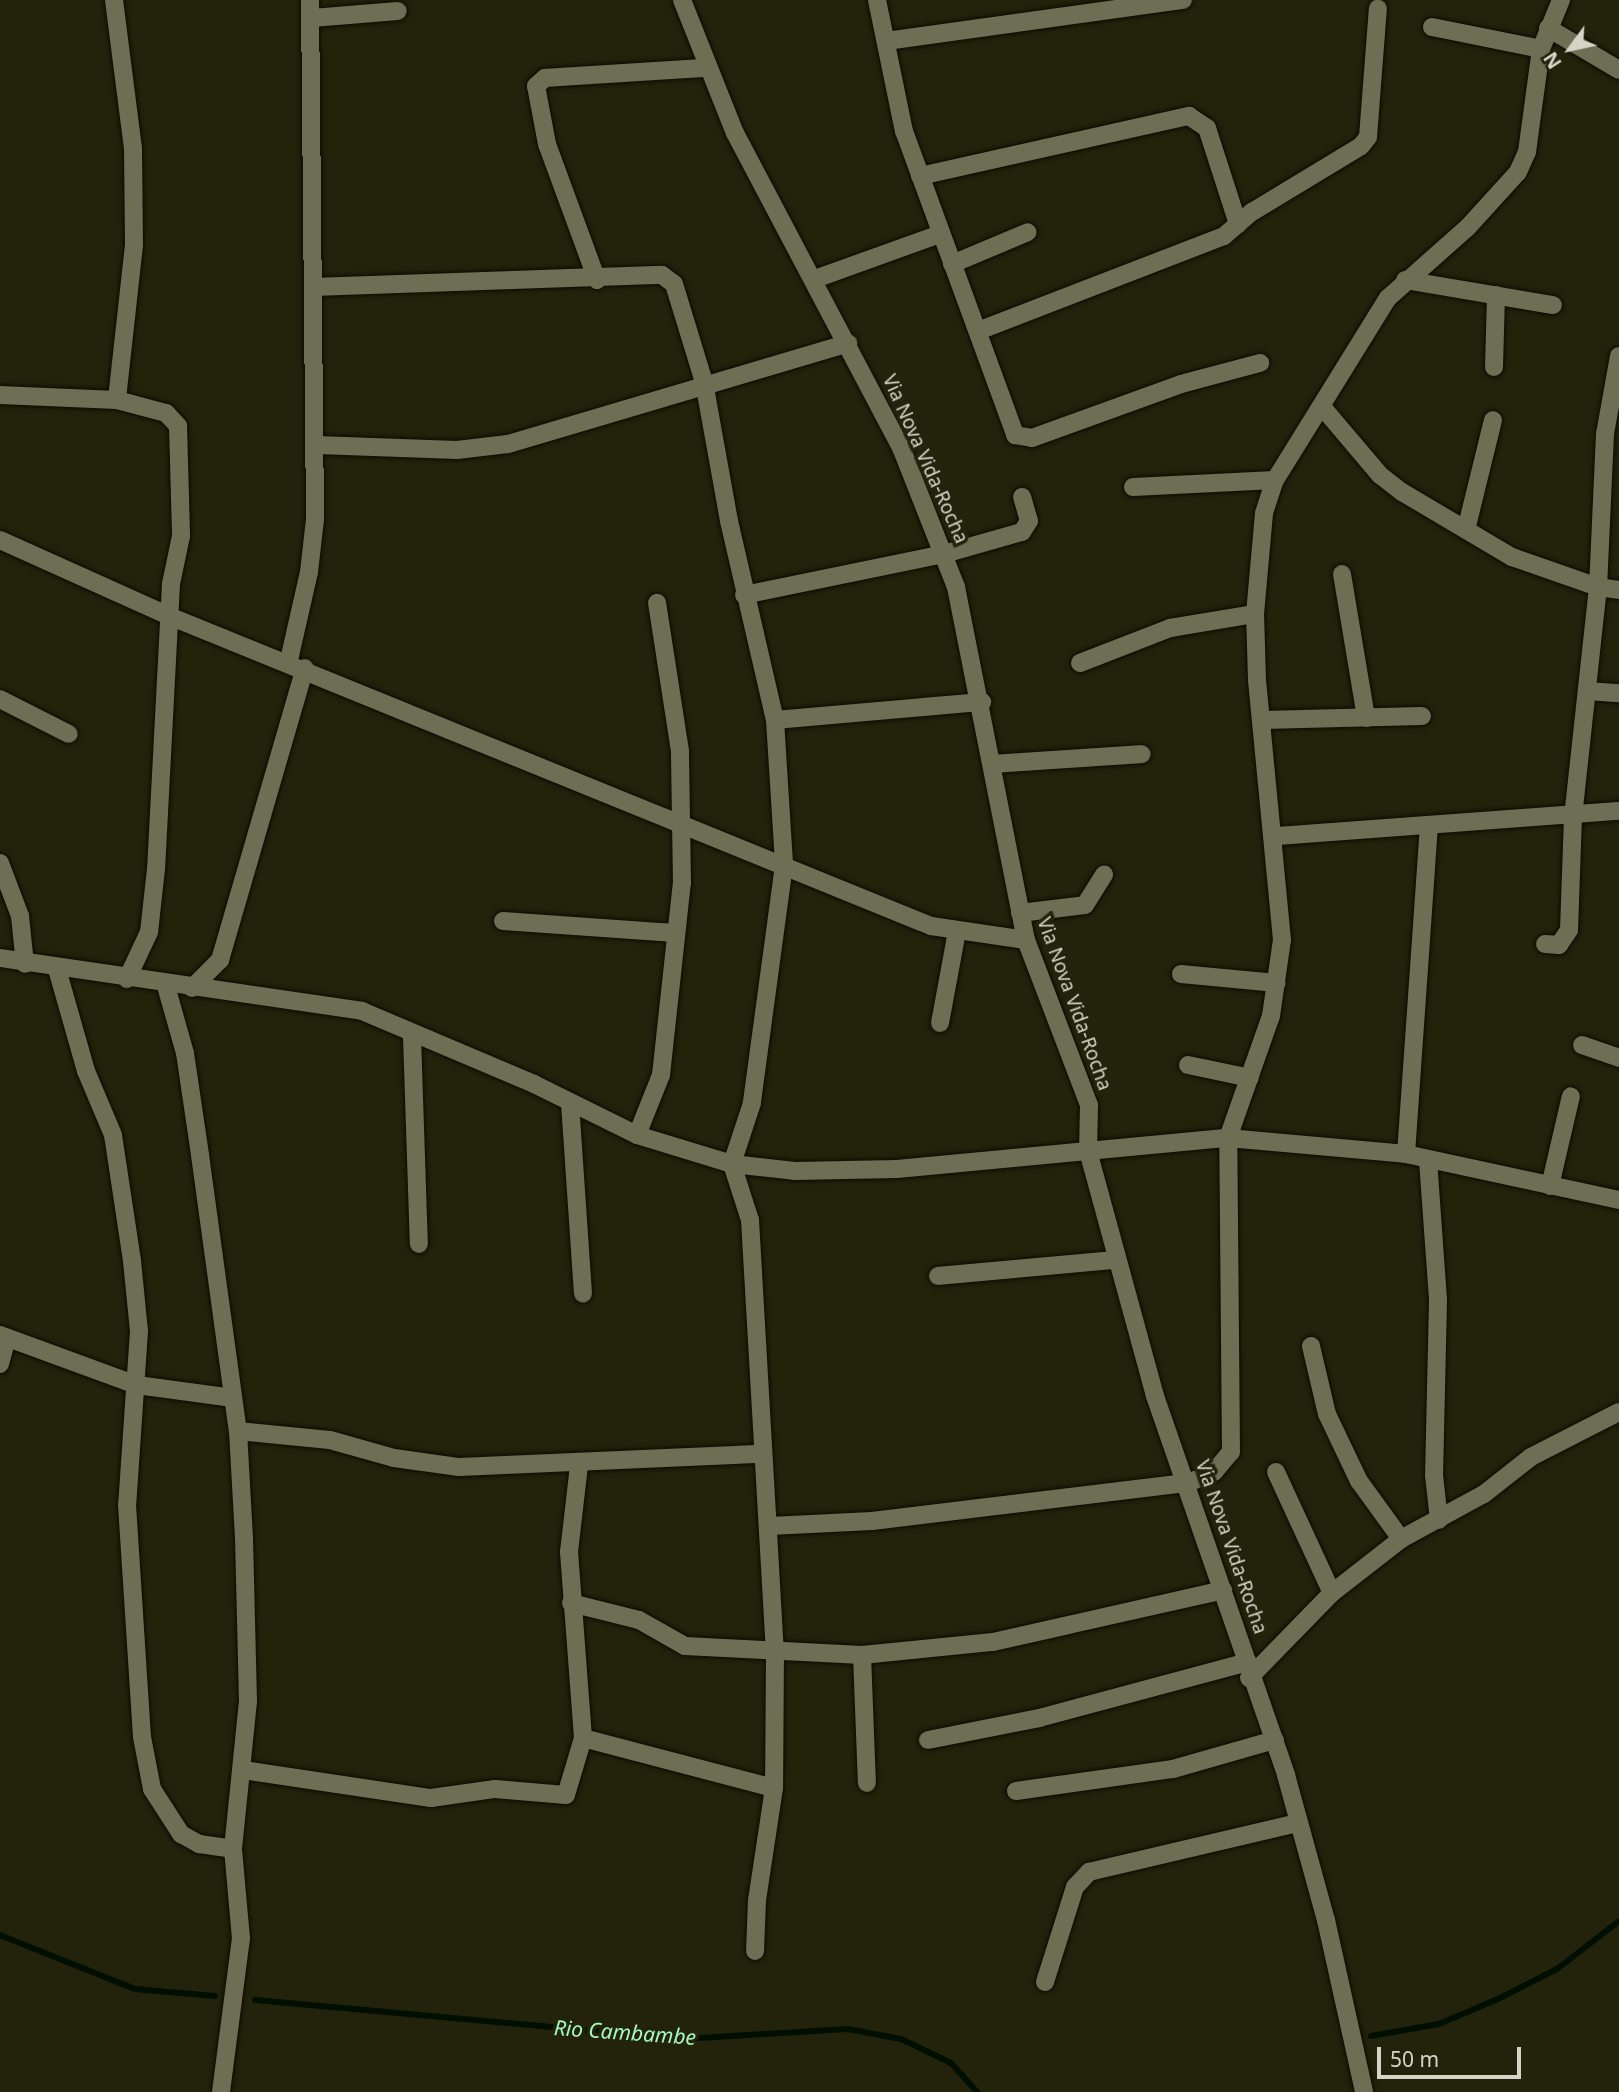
<!DOCTYPE html>
<style>
body{margin:0}
#map{position:relative;width:1619px;height:2092px;overflow:hidden;background:#23230c;font-family:"Noto Sans",sans-serif}
div>[style]{position:absolute}
.stream>*{height:6px;margin:-3px;padding:0 3px;transform-origin:3px;border-radius:3px;background:#000f02}
.roads{filter:drop-shadow(0 0 2px #0c0c00) drop-shadow(0 0 2px #0c0c00)}
.minor>*{height:18px;margin:-9px;padding:0 9px;transform-origin:9px;border-radius:9px;background:#6e6e55}
span{translate:-50% -50%;white-space:nowrap;text-align:center;line-height:1.15;-webkit-text-stroke:7px #23230c;paint-order:stroke}
.street-label{font-size:19px;color:#d4d5c7}
.water-label{font-size:21px;color:#a6f8be;font-style:italic}
.north{position:absolute;left:1535px;top:14px;width:70px;height:70px;-webkit-text-stroke:5px #23230c;paint-order:stroke;rotate:237deg;font-size:19px;font-weight:700;line-height:28px;text-align:center;color:#d4d5c7}
.north::after{content:'';display:block;margin:auto;width:24px;height:32px;background:#d4d5c7;clip-path:polygon(50% 0,100% 100%,50% 72%,0 100%)}
.scale{position:absolute;left:1377px;top:2047px;width:144px;height:32px;box-sizing:border-box;border:4px solid #d4d5c7;border-top:0;padding-left:9px;font-size:21px;line-height:24px;white-space:nowrap;color:#d4d5c7;-webkit-text-stroke:5px #23230c;paint-order:stroke}
</style>
<div id="map">
<div class="stream">
<i style="left:0;top:1935px;width:145px;rotate:21.8deg"></i>
<i style="left:135px;top:1989px;width:80px;rotate:5deg"></i>
<i style="left:255px;top:2000px;width:430px;rotate:5.2deg"></i>
<i style="left:683px;top:2039px;width:165px;rotate:-3.5deg"></i>
<i style="left:848px;top:2029px;width:54px;rotate:10.7deg"></i>
<i style="left:901px;top:2039px;width:55px;rotate:25.6deg"></i>
<i style="left:951px;top:2063px;width:39px;rotate:48deg"></i>
<i style="left:1371px;top:2036px;width:69px;rotate:-10deg"></i>
<i style="left:1439px;top:2024px;width:64px;rotate:-23deg"></i>
<i style="left:1498px;top:1999px;width:66px;rotate:-27deg"></i>
<i style="left:1557px;top:1969px;width:78px;rotate:-37.7deg"></i>
</div>
<div class="roads">
<div class="minor">
<i style="left:114px;top:0;width:150px;rotate:82.7deg"></i>
<i style="left:133px;top:149px;width:96px;rotate:89.4deg"></i>
<i style="left:134px;top:245px;width:156px;rotate:96.3deg"></i>
<i style="left:682px;top:0;width:143px;rotate:68.3deg"></i>
<i style="left:735px;top:133px;width:358px;rotate:62.2deg"></i>
<i style="left:902px;top:450px;width:147px;rotate:68.5deg"></i>
<i style="left:956px;top:587px;width:360px;rotate:78.8deg"></i>
<i style="left:1026px;top:940px;width:177px;rotate:69.1deg"></i>
<i style="left:1089px;top:1105px;width:46px;rotate:91.2deg"></i>
<i style="left:1088px;top:1151px;width:254px;rotate:74.7deg"></i>
<i style="left:1155px;top:1396px;width:401px;rotate:70.9deg"></i>
<i style="left:1286px;top:1775px;width:150px;rotate:74.6deg"></i>
<i style="left:1326px;top:1920px;width:176px;rotate:77.5deg"></i>
<i style="left:877px;top:0;width:134px;rotate:78.4deg"></i>
<i style="left:904px;top:131px;width:324px;rotate:69.9deg"></i>
<i style="left:1015px;top:435px;width:17px;rotate:10deg"></i>
<i style="left:1032px;top:438px;width:158px;rotate:-19.9deg"></i>
<i style="left:1181px;top:384px;width:82px;rotate:-14.9deg"></i>
<i style="left:312px;top:18px;width:86px;rotate:-4.7deg"></i>
<i style="left:1432px;top:27px;width:111px;rotate:11.4deg"></i>
<i style="left:1548px;top:28px;width:82px;rotate:30.6deg"></i>
<i style="left:886px;top:41px;width:300px;rotate:-7.9deg"></i>
<i style="left:920px;top:176px;width:276px;rotate:-12.6deg"></i>
<i style="left:1189px;top:116px;width:22px;rotate:34deg"></i>
<i style="left:1207px;top:128px;width:101px;rotate:72.1deg"></i>
<i style="left:952px;top:264px;width:82px;rotate:-22.8deg"></i>
<i style="left:815px;top:279px;width:133px;rotate:-19.8deg"></i>
<i style="left:597px;top:280px;width:145px;rotate:-110.2deg"></i>
<i style="left:547px;top:144px;width:59px;rotate:-100.7deg"></i>
<i style="left:536px;top:86px;width:12px;rotate:-42deg"></i>
<i style="left:545px;top:78px;width:161px;rotate:-3.6deg"></i>
<i style="left:1405px;top:280px;width:150px;rotate:9.6deg"></i>
<i style="left:313px;top:287px;width:349px;rotate:-2deg"></i>
<i style="left:662px;top:275px;width:15px;rotate:37deg"></i>
<i style="left:674px;top:284px;width:102px;rotate:73deg"></i>
<i style="left:704px;top:382px;width:141px;rotate:79.8deg"></i>
<i style="left:729px;top:521px;width:204px;rotate:77deg"></i>
<i style="left:775px;top:720px;width:145px;rotate:86.4deg"></i>
<i style="left:784px;top:865px;width:240px;rotate:97.7deg"></i>
<i style="left:752px;top:1103px;width:64px;rotate:108.2deg"></i>
<i style="left:732px;top:1164px;width:59px;rotate:72.2deg"></i>
<i style="left:750px;top:1220px;width:434px;rotate:86.7deg"></i>
<i style="left:775px;top:1653px;width:135px;rotate:90.4deg"></i>
<i style="left:774px;top:1788px;width:113px;rotate:98.6deg"></i>
<i style="left:757px;top:1900px;width:51px;rotate:92.2deg"></i>
<i style="left:978px;top:331px;width:264px;rotate:-21.1deg"></i>
<i style="left:1224px;top:236px;width:37px;rotate:-41deg"></i>
<i style="left:1252px;top:212px;width:127px;rotate:-31.2deg"></i>
<i style="left:1361px;top:146px;width:11px;rotate:-52deg"></i>
<i style="left:1368px;top:137px;width:129px;rotate:-85.6deg"></i>
<i style="left:1619px;top:356px;width:79px;rotate:100.2deg"></i>
<i style="left:1605px;top:434px;width:153px;rotate:92.6deg"></i>
<i style="left:1598px;top:587px;width:21px;rotate:8deg"></i>
<i style="left:1494px;top:367px;width:72px;rotate:-88.4deg"></i>
<i style="left:0;top:395px;width:117px;rotate:2.4deg"></i>
<i style="left:117px;top:400px;width:51px;rotate:14.9deg"></i>
<i style="left:166px;top:413px;width:18px;rotate:47deg"></i>
<i style="left:178px;top:426px;width:110px;rotate:88.4deg"></i>
<i style="left:181px;top:536px;width:49px;rotate:101.8deg"></i>
<i style="left:171px;top:584px;width:285px;rotate:93deg"></i>
<i style="left:156px;top:869px;width:63px;rotate:96.3deg"></i>
<i style="left:149px;top:932px;width:52px;rotate:115.1deg"></i>
<i style="left:1324px;top:409px;width:87px;rotate:49.7deg"></i>
<i style="left:1380px;top:475px;width:28px;rotate:38deg"></i>
<i style="left:1402px;top:492px;width:128px;rotate:30.6deg"></i>
<i style="left:1512px;top:557px;width:91px;rotate:19.2deg"></i>
<i style="left:1598px;top:587px;width:230px;rotate:96.2deg"></i>
<i style="left:1573px;top:816px;width:114px;rotate:92deg"></i>
<i style="left:1569px;top:930px;width:18px;rotate:124deg"></i>
<i style="left:1559px;top:945px;width:14px;rotate:-176deg"></i>
<i style="left:317px;top:445px;width:140px;rotate:2deg"></i>
<i style="left:457px;top:450px;width:51px;rotate:-6.7deg"></i>
<i style="left:508px;top:444px;width:355px;rotate:-16.5deg"></i>
<i style="left:1133px;top:487px;width:142px;rotate:-2.8deg"></i>
<i style="left:1466px;top:530px;width:113px;rotate:-76.2deg"></i>
<i style="left:0;top:540px;width:185px;rotate:24.2deg"></i>
<i style="left:169px;top:616px;width:823px;rotate:22.14deg"></i>
<i style="left:931px;top:926px;width:96px;rotate:8.4deg"></i>
<i style="left:1342px;top:574px;width:146px;rotate:80.5deg"></i>
<i style="left:744px;top:595px;width:204px;rotate:-11.6deg"></i>
<i style="left:944px;top:554px;width:81px;rotate:-15.8deg"></i>
<i style="left:1022px;top:532px;width:13px;rotate:-58deg"></i>
<i style="left:1029px;top:521px;width:25px;rotate:-106deg"></i>
<i style="left:289px;top:660px;width:90px;rotate:-77.2deg"></i>
<i style="left:309px;top:572px;width:53px;rotate:-83.5deg"></i>
<i style="left:315px;top:519px;width:519px;rotate:-90.55deg"></i>
<i style="left:1080px;top:663px;width:97px;rotate:-21.3deg"></i>
<i style="left:1170px;top:628px;width:86px;rotate:-9.4deg"></i>
<i style="left:1587px;top:691px;width:32px;rotate:4deg"></i>
<i style="left:0;top:699px;width:77px;rotate:26.9deg"></i>
<i style="left:775px;top:720px;width:208px;rotate:-5deg"></i>
<i style="left:1262px;top:720px;width:160px;rotate:-1.4deg"></i>
<i style="left:993px;top:764px;width:149px;rotate:-3.8deg"></i>
<i style="left:1276px;top:836px;width:344px;rotate:-4.2deg"></i>
<i style="left:0;top:863px;width:57px;rotate:69.3deg"></i>
<i style="left:20px;top:916px;width:48px;rotate:84.1deg"></i>
<i style="left:1020px;top:913px;width:65px;rotate:-7deg"></i>
<i style="left:1085px;top:905px;width:36px;rotate:-58deg"></i>
<i style="left:503px;top:921px;width:173px;rotate:4deg"></i>
<i style="left:0;top:958px;width:366px;rotate:8.3deg"></i>
<i style="left:362px;top:1011px;width:187px;rotate:23deg"></i>
<i style="left:534px;top:1084px;width:115px;rotate:26.3deg"></i>
<i style="left:637px;top:1135px;width:99px;rotate:17deg"></i>
<i style="left:732px;top:1164px;width:63px;rotate:6.3deg"></i>
<i style="left:795px;top:1171px;width:102px;rotate:-1.1deg"></i>
<i style="left:897px;top:1169px;width:332px;rotate:-5.4deg"></i>
<i style="left:1228px;top:1138px;width:179px;rotate:5.1deg"></i>
<i style="left:1406px;top:1154px;width:218px;rotate:12.2deg"></i>
<i style="left:57px;top:969px;width:106px;rotate:74.1deg"></i>
<i style="left:86px;top:1071px;width:69px;rotate:67.1deg"></i>
<i style="left:113px;top:1135px;width:127px;rotate:81.4deg"></i>
<i style="left:132px;top:1261px;width:70px;rotate:84.3deg"></i>
<i style="left:139px;top:1331px;width:174px;rotate:93.9deg"></i>
<i style="left:127px;top:1505px;width:232px;rotate:86.3deg"></i>
<i style="left:142px;top:1737px;width:53px;rotate:79.1deg"></i>
<i style="left:152px;top:1789px;width:54px;rotate:57.2deg"></i>
<i style="left:181px;top:1834px;width:21px;rotate:29deg"></i>
<i style="left:199px;top:1844px;width:34px;rotate:8deg"></i>
<i style="left:1181px;top:974px;width:96px;rotate:5.4deg"></i>
<i style="left:166px;top:986px;width:70px;rotate:74.2deg"></i>
<i style="left:185px;top:1053px;width:103px;rotate:81.6deg"></i>
<i style="left:200px;top:1155px;width:279px;rotate:82.2deg"></i>
<i style="left:238px;top:1431px;width:107px;rotate:86.8deg"></i>
<i style="left:244px;top:1538px;width:163px;rotate:88.6deg"></i>
<i style="left:248px;top:1701px;width:149px;rotate:95.8deg"></i>
<i style="left:233px;top:1849px;width:89px;rotate:84.9deg"></i>
<i style="left:241px;top:1938px;width:155px;rotate:97.4deg"></i>
<i style="left:192px;top:988px;width:40px;rotate:-45deg"></i>
<i style="left:220px;top:960px;width:304px;rotate:-73.8deg"></i>
<i style="left:940px;top:1023px;width:94px;rotate:-79.5deg"></i>
<i style="left:412px;top:1037px;width:207px;rotate:88.1deg"></i>
<i style="left:1582px;top:1045px;width:39px;rotate:19deg"></i>
<i style="left:1188px;top:1065px;width:63px;rotate:11.8deg"></i>
<i style="left:570px;top:1103px;width:191px;rotate:86.1deg"></i>
<i style="left:637px;top:1135px;width:65px;rotate:-68.2deg"></i>
<i style="left:661px;top:1075px;width:193px;rotate:-83.8deg"></i>
<i style="left:682px;top:883px;width:132px;rotate:-90.9deg"></i>
<i style="left:680px;top:751px;width:150px;rotate:-98.8deg"></i>
<i style="left:1406px;top:1154px;width:328px;rotate:-86deg"></i>
<i style="left:1428px;top:1160px;width:141px;rotate:85.9deg"></i>
<i style="left:1438px;top:1301px;width:174px;rotate:91.3deg"></i>
<i style="left:1434px;top:1475px;width:45px;rotate:83.7deg"></i>
<i style="left:1550px;top:1186px;width:92px;rotate:-76.9deg"></i>
<i style="left:938px;top:1276px;width:177px;rotate:-5.2deg"></i>
<i style="left:0;top:1335px;width:146px;rotate:20.1deg"></i>
<i style="left:137px;top:1385px;width:97px;rotate:7.7deg"></i>
<i style="left:1311px;top:1346px;width:70px;rotate:76.8deg"></i>
<i style="left:1327px;top:1414px;width:74px;rotate:64.5deg"></i>
<i style="left:1359px;top:1481px;width:72px;rotate:54.1deg"></i>
<i style="left:0;top:1364px;width:27px;rotate:-75deg"></i>
<i style="left:238px;top:1431px;width:92px;rotate:5.6deg"></i>
<i style="left:330px;top:1440px;width:66px;rotate:15.7deg"></i>
<i style="left:394px;top:1458px;width:66px;rotate:7.9deg"></i>
<i style="left:459px;top:1467px;width:303px;rotate:-2.5deg"></i>
<i style="left:1276px;top:1472px;width:133px;rotate:65.2deg"></i>
<i style="left:770px;top:1526px;width:102px;rotate:-2.8deg"></i>
<i style="left:872px;top:1521px;width:318px;rotate:-6.9deg"></i>
<i style="left:1188px;top:1483px;width:28px;rotate:-23deg"></i>
<i style="left:1214px;top:1472px;width:26px;rotate:-50deg"></i>
<i style="left:1231px;top:1452px;width:314px;rotate:-90.5deg"></i>
<i style="left:1228px;top:1138px;width:129px;rotate:-70.6deg"></i>
<i style="left:1271px;top:1016px;width:77px;rotate:-81.8deg"></i>
<i style="left:1282px;top:940px;width:261px;rotate:-95.5deg"></i>
<i style="left:1257px;top:680px;width:66px;rotate:-91.7deg"></i>
<i style="left:1255px;top:614px;width:101px;rotate:-84.9deg"></i>
<i style="left:1264px;top:513px;width:35px;rotate:-72deg"></i>
<i style="left:1275px;top:480px;width:214px;rotate:-58.2deg"></i>
<i style="left:1388px;top:298px;width:107px;rotate:-41.6deg"></i>
<i style="left:1468px;top:227px;width:74px;rotate:-47.7deg"></i>
<i style="left:1518px;top:172px;width:22px;rotate:-66deg"></i>
<i style="left:1527px;top:152px;width:104px;rotate:-82.3deg"></i>
<i style="left:1541px;top:49px;width:53px;rotate:-67.8deg"></i>
<i style="left:571px;top:1603px;width:70px;rotate:14deg"></i>
<i style="left:639px;top:1620px;width:53px;rotate:29.5deg"></i>
<i style="left:685px;top:1646px;width:177px;rotate:2.9deg"></i>
<i style="left:862px;top:1655px;width:132px;rotate:-5.7deg"></i>
<i style="left:993px;top:1642px;width:236px;rotate:-12.7deg"></i>
<i style="left:862px;top:1655px;width:128px;rotate:87.8deg"></i>
<i style="left:1249px;top:1678px;width:119px;rotate:-45.7deg"></i>
<i style="left:1332px;top:1593px;width:88px;rotate:-38deg"></i>
<i style="left:1401px;top:1539px;width:94px;rotate:-28.5deg"></i>
<i style="left:1484px;top:1494px;width:60px;rotate:-38.2deg"></i>
<i style="left:1531px;top:1457px;width:99px;rotate:-27.1deg"></i>
<i style="left:583px;top:1738px;width:197px;rotate:14.7deg"></i>
<i style="left:928px;top:1740px;width:113px;rotate:-11.2deg"></i>
<i style="left:1039px;top:1718px;width:216px;rotate:-15deg"></i>
<i style="left:243px;top:1770px;width:190px;rotate:8.5deg"></i>
<i style="left:431px;top:1798px;width:65px;rotate:-8deg"></i>
<i style="left:495px;top:1789px;width:71px;rotate:4.8deg"></i>
<i style="left:566px;top:1795px;width:59px;rotate:-73.4deg"></i>
<i style="left:583px;top:1738px;width:187px;rotate:-94.3deg"></i>
<i style="left:569px;top:1552px;width:88px;rotate:-83.4deg"></i>
<i style="left:1016px;top:1791px;width:159px;rotate:-8deg"></i>
<i style="left:1173px;top:1769px;width:106px;rotate:-15.9deg"></i>
<i style="left:1045px;top:1982px;width:100px;rotate:-72.5deg"></i>
<i style="left:1075px;top:1887px;width:21px;rotate:-47deg"></i>
<i style="left:1089px;top:1872px;width:215px;rotate:-13.2deg"></i>
</div>
</div>
<div class="street-label">
<span style="left:925px;top:459px;rotate:66deg">Via Nova Vida-Rocha</span>
<span style="left:1074px;top:1004px;rotate:70deg">Via Nova Vida-Rocha</span>
<span style="left:1231px;top:1547px;rotate:71deg">Via Nova Vida-Rocha</span>
</div>
<div class="water-label">
<span style="left:625px;top:2032px;rotate:4deg">Rio Cambambe</span>
</div>
<div class="north">N</div>
<div class="scale">50 m</div>
</div>
